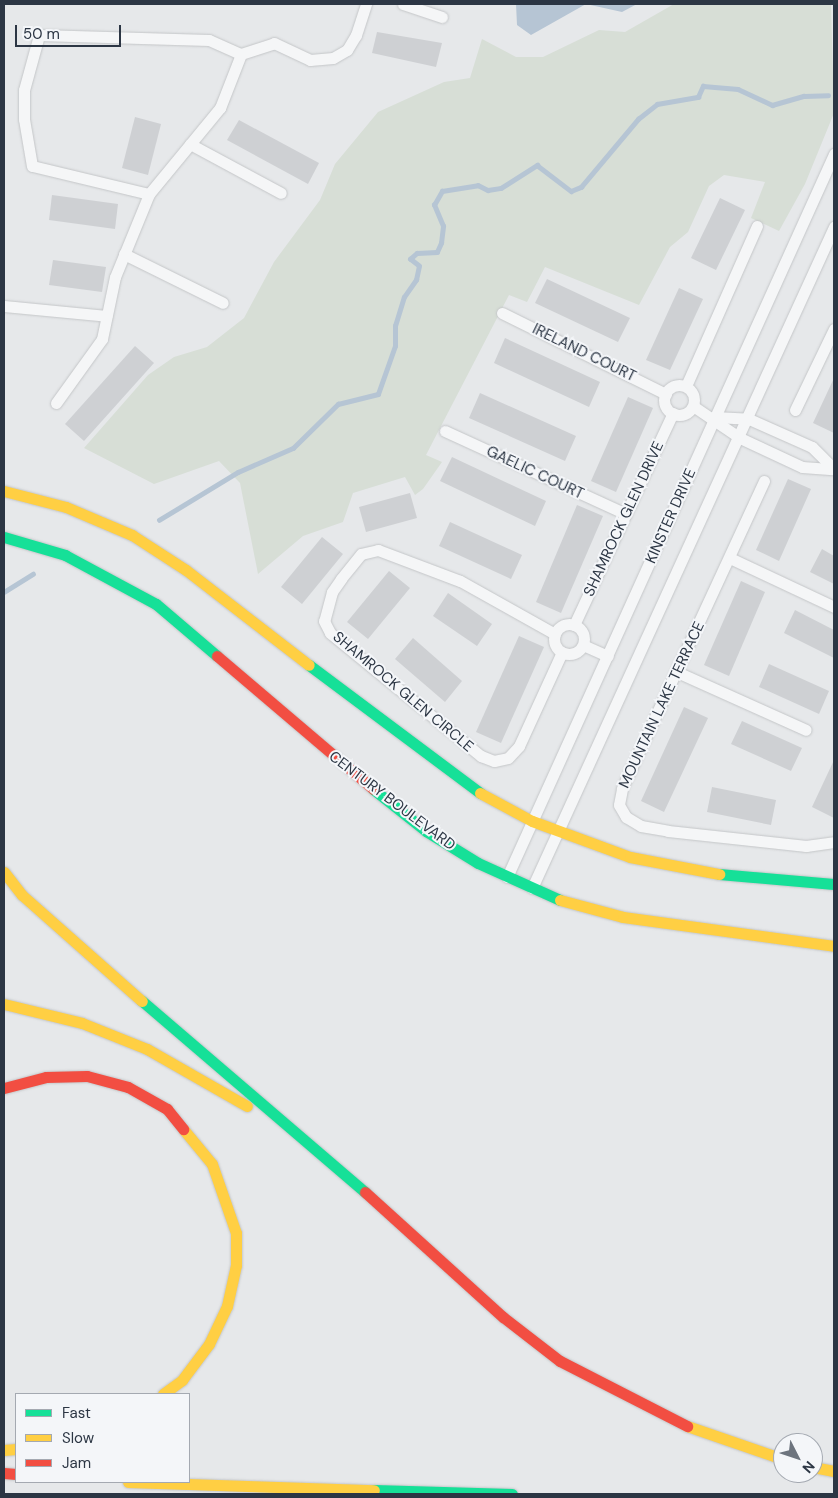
<!DOCTYPE html>
<style>
body{margin:0}
#map{position:relative;width:838px;height:1498px;overflow:hidden;background:#e6e8ea;font-family:"DM Sans",sans-serif}
div>[style]{position:absolute}
.green>*{inset:0;background:#d7ded6}
.water>*{inset:0;background:#b6c5d4}
.stream>*{height:4.5px;margin:-2.25px;padding:0 2.25px;transform-origin:2.25px;border-radius:2.25px;background:#b6c5d4}
.building>*{inset:0;background:#ced0d3}
.roads{filter:drop-shadow(0 0 1px #c4c6c8) drop-shadow(0 0 1px #c4c6c8)}
.street>*{height:11px;margin:-5.5px;padding:0 5.5px;transform-origin:5.5px;border-radius:5.5px;background:#f5f6f7}
.street>.ring{margin:-5.5px;padding:0;box-sizing:content-box;background:none;border:11px solid #f5f6f7;border-radius:50%}
.fast>*{height:11px;margin:-5.5px;padding:0 5.5px;transform-origin:5.5px;border-radius:5.5px;background:#16e098}
.slow>*{height:11px;margin:-5.5px;padding:0 5.5px;transform-origin:5.5px;border-radius:5.5px;background:#ffcf43}
.jam>*{height:11px;margin:-5.5px;padding:0 5.5px;transform-origin:5.5px;border-radius:5.5px;background:#f24e42}
span{translate:-50% -50%;white-space:nowrap;text-align:center;line-height:1.15;-webkit-text-stroke:4px #f4f6f9;paint-order:stroke}
.street-label{font-size:15px;color:#2c3644}
.frame{position:absolute;inset:0;border:5px solid #2c3644;pointer-events:none}
.legend{position:absolute;left:15px;top:1393px;width:175px;height:90px;box-sizing:border-box;background:#f4f6f9;border:1px solid #a4a9b1;margin:0;padding:6px 9px;list-style:none;font-size:15px;color:#2c3644}
.legend li{display:flex;align-items:center;gap:10px;height:25px}
.legend b{width:25px;border:1px solid #a4a9b1}
.north{position:absolute;left:773px;top:1433px;width:50px;height:50px;box-sizing:border-box;background:#f4f6f9;border:1px solid #a4a9b1;border-radius:50%;rotate:131deg;font-size:14px;font-weight:700;line-height:20px;text-align:center;color:#2c3644}
.north::after{content:'';display:block;margin:auto;width:18px;height:22px;background:#6d747e;clip-path:polygon(50% 0,100% 100%,50% 72%,0 100%)}
.scale{position:absolute;left:15px;top:25px;width:106px;height:22px;box-sizing:border-box;border:2px solid #2c3644;border-top:0;padding-left:6px;font-size:15px;line-height:18px;white-space:nowrap;color:#2c3644;-webkit-text-stroke:4px #f4f6f9;paint-order:stroke}
</style>
<div id="map">
<div class="green">
<i style="clip-path:polygon(674px 4px,831px 4px,834px 113px,805px 184px,779px 231px,751px 218px,765px 182px,724px 175px,709px 186px,688px 232px,670px 247px,639px 305px,545px 267px,527px 302px,509px 295px,426px 455px,442px 462px,423px 489px,415px 495px,405px 477px,353px 493px,343px 522px,303px 536px,258px 574px,240px 483px,219px 461px,154px 484px,84px 448px,148px 375px,174px 357px,207px 347px,244px 318px,274px 262px,320px 200px,335px 164px,378px 112px,444px 82px,470px 78px,482px 39px,516px 57px,543px 57px,599px 30px,625px 32px)"></i>
</div>
<div class="water">
<i style="clip-path:polygon(516px 4px,637px 4px,622px 12px,586px 4px,531px 35px,517px 25px)"></i>
</div>
<div class="stream">
<i style="left:159px;top:520px;width:92px;rotate:-31.3deg"></i>
<i style="left:238px;top:472px;width:60px;rotate:-23.6deg"></i>
<i style="left:293px;top:448px;width:63px;rotate:-44.4deg"></i>
<i style="left:338px;top:404px;width:41px;rotate:-14deg"></i>
<i style="left:378px;top:394px;width:51px;rotate:-70.5deg"></i>
<i style="left:395px;top:346px;width:20px;rotate:-90deg"></i>
<i style="left:395px;top:326px;width:30px;rotate:-73deg"></i>
<i style="left:404px;top:297px;width:21px;rotate:-55deg"></i>
<i style="left:416px;top:280px;width:14px;rotate:-78deg"></i>
<i style="left:419px;top:266px;width:11px;rotate:-142deg"></i>
<i style="left:410px;top:259px;width:9px;rotate:-41deg"></i>
<i style="left:417px;top:253px;width:20px;rotate:-3deg"></i>
<i style="left:437px;top:252px;width:10px;rotate:-66deg"></i>
<i style="left:441px;top:243px;width:17px;rotate:-83deg"></i>
<i style="left:443px;top:226px;width:23px;rotate:-113deg"></i>
<i style="left:434px;top:205px;width:16px;rotate:-60deg"></i>
<i style="left:442px;top:191px;width:36px;rotate:-9deg"></i>
<i style="left:478px;top:185px;width:11px;rotate:27deg"></i>
<i style="left:488px;top:190px;width:13px;rotate:-9deg"></i>
<i style="left:501px;top:188px;width:43px;rotate:-32.6deg"></i>
<i style="left:537px;top:165px;width:43px;rotate:37.4deg"></i>
<i style="left:571px;top:191px;width:11px;rotate:-22deg"></i>
<i style="left:581px;top:187px;width:89px;rotate:-50deg"></i>
<i style="left:638px;top:119px;width:24px;rotate:-38deg"></i>
<i style="left:657px;top:104px;width:42px;rotate:-9.7deg"></i>
<i style="left:698px;top:97px;width:12px;rotate:-66deg"></i>
<i style="left:703px;top:86px;width:35px;rotate:5deg"></i>
<i style="left:738px;top:89px;width:38px;rotate:25deg"></i>
<i style="left:772px;top:105px;width:33px;rotate:-16deg"></i>
<i style="left:804px;top:96px;width:24px;rotate:-2deg"></i>
<i style="left:4px;top:592px;width:34px;rotate:-32deg"></i>
</div>
<div class="building">
<i style="clip-path:polygon(377px 32px,442px 43px,436px 67px,372px 53px)"></i>
<i style="clip-path:polygon(135px 117px,161px 124px,148px 175px,122px 168px)"></i>
<i style="clip-path:polygon(239px 120px,319px 163px,308px 184px,227px 140px)"></i>
<i style="clip-path:polygon(52px 195px,118px 204px,115px 229px,49px 220px)"></i>
<i style="clip-path:polygon(720px 198px,745px 210px,716px 270px,691px 258px)"></i>
<i style="clip-path:polygon(53px 260px,106px 267px,102px 292px,49px 285px)"></i>
<i style="clip-path:polygon(547px 279px,630px 318px,618px 342px,535px 303px)"></i>
<i style="clip-path:polygon(679px 288px,703px 299px,670px 370px,646px 360px)"></i>
<i style="clip-path:polygon(505px 338px,600px 382px,589px 407px,494px 363px)"></i>
<i style="clip-path:polygon(135px 346px,154px 363px,84px 441px,65px 424px)"></i>
<i style="clip-path:polygon(834px 378px,834px 433px,813px 423px)"></i>
<i style="clip-path:polygon(480px 393px,576px 436px,565px 461px,469px 418px)"></i>
<i style="clip-path:polygon(628px 397px,653px 408px,616px 492px,591px 481px)"></i>
<i style="clip-path:polygon(452px 457px,546px 501px,535px 526px,440px 481px)"></i>
<i style="clip-path:polygon(788px 479px,811px 489px,779px 561px,756px 550px)"></i>
<i style="clip-path:polygon(410px 493px,417px 518px,366px 532px,359px 507px)"></i>
<i style="clip-path:polygon(577px 505px,603px 516px,561px 613px,536px 602px)"></i>
<i style="clip-path:polygon(450px 522px,522px 555px,511px 579px,439px 546px)"></i>
<i style="clip-path:polygon(322px 537px,343px 554px,302px 604px,281px 587px)"></i>
<i style="clip-path:polygon(822px 549px,834px 556px,834px 584px,810px 572px)"></i>
<i style="clip-path:polygon(389px 571px,410px 588px,368px 639px,347px 622px)"></i>
<i style="clip-path:polygon(741px 581px,765px 592px,729px 676px,704px 665px)"></i>
<i style="clip-path:polygon(448px 593px,492px 624px,477px 646px,433px 616px)"></i>
<i style="clip-path:polygon(795px 610px,834px 630px,834px 658px,784px 633px)"></i>
<i style="clip-path:polygon(519px 636px,544px 647px,501px 743px,476px 732px)"></i>
<i style="clip-path:polygon(413px 638px,462px 681px,445px 702px,395px 659px)"></i>
<i style="clip-path:polygon(769px 664px,829px 691px,819px 714px,759px 687px)"></i>
<i style="clip-path:polygon(684px 707px,708px 718px,664px 812px,641px 801px)"></i>
<i style="clip-path:polygon(742px 721px,802px 748px,791px 771px,731px 744px)"></i>
<i style="clip-path:polygon(834px 760px,834px 818px,812px 807px)"></i>
<i style="clip-path:polygon(712px 787px,776px 800px,771px 825px,707px 812px)"></i>
</div>
<div class="roads">
<div class="street">
<i style="left:403px;top:4px;width:41px;rotate:18.4deg"></i>
<i style="left:190px;top:144px;width:103px;rotate:28.3deg"></i>
<i style="left:149px;top:194px;width:120px;rotate:-166.5deg"></i>
<i style="left:32px;top:166px;width:48px;rotate:-99.7deg"></i>
<i style="left:24px;top:119px;width:29px;rotate:-90deg"></i>
<i style="left:24px;top:90px;width:57px;rotate:-74.7deg"></i>
<i style="left:39px;top:35px;width:170px;rotate:1.7deg"></i>
<i style="left:209px;top:40px;width:35px;rotate:24deg"></i>
<i style="left:241px;top:54px;width:35px;rotate:-18deg"></i>
<i style="left:274px;top:43px;width:40px;rotate:25deg"></i>
<i style="left:310px;top:60px;width:23px;rotate:-5deg"></i>
<i style="left:333px;top:58px;width:16px;rotate:-30deg"></i>
<i style="left:347px;top:50px;width:17px;rotate:-59deg"></i>
<i style="left:356px;top:35px;width:33px;rotate:-72deg"></i>
<i style="left:124px;top:254px;width:110px;rotate:26.3deg"></i>
<i style="left:4px;top:306px;width:103px;rotate:5.5deg"></i>
<i style="left:502px;top:313px;width:183px;rotate:26.3deg"></i>
<i class="ring" style="left:664px;top:385px;width:19px;height:19px"></i>
<i style="left:686px;top:386px;width:175px;rotate:-66.1deg"></i>
<i style="left:56px;top:403px;width:79px;rotate:-54.3deg"></i>
<i style="left:102px;top:339px;width:63px;rotate:-78.2deg"></i>
<i style="left:115px;top:277px;width:90px;rotate:-67.7deg"></i>
<i style="left:149px;top:194px;width:112px;rotate:-50.5deg"></i>
<i style="left:220px;top:108px;width:58px;rotate:-68.7deg"></i>
<i style="left:693px;top:406px;width:57px;rotate:34.2deg"></i>
<i style="left:740px;top:438px;width:68px;rotate:25.1deg"></i>
<i style="left:802px;top:467px;width:31px;rotate:4deg"></i>
<i style="left:795px;top:410px;width:90px;rotate:-64.3deg"></i>
<i style="left:714px;top:417px;width:35px;rotate:3deg"></i>
<i style="left:749px;top:419px;width:69px;rotate:24deg"></i>
<i style="left:812px;top:447px;width:31px;rotate:45deg"></i>
<i style="left:445px;top:431px;width:199px;rotate:24.6deg"></i>
<i style="left:764px;top:481px;width:339px;rotate:114.8deg"></i>
<i style="left:622px;top:789px;width:16px;rotate:101deg"></i>
<i style="left:619px;top:805px;width:14px;rotate:60deg"></i>
<i style="left:626px;top:817px;width:17px;rotate:31deg"></i>
<i style="left:641px;top:826px;width:27px;rotate:10deg"></i>
<i style="left:668px;top:831px;width:139px;rotate:6.2deg"></i>
<i style="left:806px;top:846px;width:28px;rotate:-8deg"></i>
<i style="left:730px;top:558px;width:115px;rotate:25.2deg"></i>
<i class="ring" style="left:554px;top:624px;width:19px;height:19px"></i>
<i style="left:574px;top:625px;width:234px;rotate:-65deg"></i>
<i style="left:555px;top:634px;width:109px;rotate:-150.8deg"></i>
<i style="left:460px;top:581px;width:88px;rotate:-159.3deg"></i>
<i style="left:378px;top:550px;width:17px;rotate:167deg"></i>
<i style="left:361px;top:554px;width:32px;rotate:129deg"></i>
<i style="left:341px;top:579px;width:16px;rotate:125deg"></i>
<i style="left:332px;top:592px;width:30px;rotate:105deg"></i>
<i style="left:324px;top:621px;width:13px;rotate:63deg"></i>
<i style="left:330px;top:633px;width:195px;rotate:39.2deg"></i>
<i style="left:481px;top:756px;width:14px;rotate:21deg"></i>
<i style="left:494px;top:761px;width:14px;rotate:-12deg"></i>
<i style="left:508px;top:758px;width:16px;rotate:-47deg"></i>
<i style="left:519px;top:746px;width:103px;rotate:-65.4deg"></i>
<i style="left:583px;top:645px;width:27px;rotate:24deg"></i>
<i style="left:677px;top:672px;width:141px;rotate:24.2deg"></i>
<i style="left:507px;top:877px;width:794px;rotate:-65.66deg"></i>
<i style="left:532px;top:888px;width:727px;rotate:-65.45deg"></i>
</div>
<div class="fast">
<i style="left:4px;top:537px;width:64px;rotate:16.4deg"></i>
<i style="left:65px;top:555px;width:103px;rotate:28.3deg"></i>
<i style="left:156px;top:604px;width:80px;rotate:40.4deg"></i>
<i style="left:309px;top:665px;width:214px;rotate:36.8deg"></i>
<i style="left:373px;top:789px;width:68px;rotate:38.4deg"></i>
<i style="left:426px;top:831px;width:61px;rotate:31.6deg"></i>
<i style="left:478px;top:863px;width:90px;rotate:24.3deg"></i>
<i style="left:719px;top:874px;width:115px;rotate:5deg"></i>
<i style="left:142px;top:1001px;width:294px;rotate:40.6deg"></i>
<i style="left:374px;top:1490px;width:138px;rotate:1.7deg"></i>
</div>
<div class="slow">
<i style="left:4px;top:491px;width:64px;rotate:14.5deg"></i>
<i style="left:66px;top:507px;width:72px;rotate:23deg"></i>
<i style="left:132px;top:535px;width:64px;rotate:32.9deg"></i>
<i style="left:186px;top:570px;width:155px;rotate:37.7deg"></i>
<i style="left:480px;top:793px;width:59px;rotate:28.3deg"></i>
<i style="left:532px;top:821px;width:104px;rotate:20.2deg"></i>
<i style="left:630px;top:857px;width:91px;rotate:10.8deg"></i>
<i style="left:4px;top:872px;width:29px;rotate:52deg"></i>
<i style="left:22px;top:895px;width:160px;rotate:41.5deg"></i>
<i style="left:560px;top:900px;width:65px;rotate:15.1deg"></i>
<i style="left:623px;top:917px;width:213px;rotate:7.8deg"></i>
<i style="left:4px;top:1004px;width:80px;rotate:13.7deg"></i>
<i style="left:82px;top:1023px;width:70px;rotate:21.8deg"></i>
<i style="left:147px;top:1049px;width:115px;rotate:29.7deg"></i>
<i style="left:163px;top:1394px;width:24px;rotate:-36deg"></i>
<i style="left:182px;top:1380px;width:45px;rotate:-53.1deg"></i>
<i style="left:209px;top:1344px;width:42px;rotate:-64.7deg"></i>
<i style="left:227px;top:1306px;width:42px;rotate:-77.6deg"></i>
<i style="left:236px;top:1265px;width:32px;rotate:-90deg"></i>
<i style="left:236px;top:1233px;width:73px;rotate:-109.2deg"></i>
<i style="left:212px;top:1164px;width:45px;rotate:-129.6deg"></i>
<i style="left:687px;top:1426px;width:102px;rotate:19deg"></i>
<i style="left:4px;top:1450px;width:12px;rotate:-5deg"></i>
<i style="left:813px;top:1467px;width:21px;rotate:11deg"></i>
<i style="left:128px;top:1482px;width:246px;rotate:1.9deg"></i>
</div>
<div class="jam">
<i style="left:217px;top:656px;width:205px;rotate:40.4deg"></i>
<i style="left:4px;top:1088px;width:43px;rotate:-14.7deg"></i>
<i style="left:46px;top:1077px;width:41px;rotate:-1.4deg"></i>
<i style="left:87px;top:1076px;width:42px;rotate:15deg"></i>
<i style="left:128px;top:1087px;width:45px;rotate:29.4deg"></i>
<i style="left:167px;top:1109px;width:26px;rotate:51deg"></i>
<i style="left:365px;top:1192px;width:186px;rotate:42.2deg"></i>
<i style="left:503px;top:1317px;width:72px;rotate:37.7deg"></i>
<i style="left:560px;top:1361px;width:143px;rotate:27.1deg"></i>
<i style="left:4px;top:1473px;width:12px;rotate:5deg"></i>
</div>
</div>
<div class="street-label">
<span style="left:584px;top:353px;rotate:26deg">IRELAND COURT</span>
<span style="left:535px;top:473px;rotate:25deg">GAELIC COURT</span>
<span style="left:671px;top:516px;rotate:-66deg">KINSTER DRIVE</span>
<span style="left:624px;top:519px;rotate:-65deg">SHAMROCK GLEN DRIVE</span>
<span style="left:403px;top:692px;rotate:40deg">SHAMROCK GLEN CIRCLE</span>
<span style="left:662px;top:705px;rotate:-65deg">MOUNTAIN LAKE TERRACE</span>
<span style="left:392px;top:801px;rotate:37deg">CENTURY BOULEVARD</span>
</div>
<div class="frame"></div>
<ul class="legend">
<li><b style="height:6px;background:#16e098"></b>Fast</li>
<li><b style="height:6px;background:#ffcf43"></b>Slow</li>
<li><b style="height:6px;background:#f24e42"></b>Jam</li>
</ul>
<div class="north">N</div>
<div class="scale">50 m</div>
</div>
